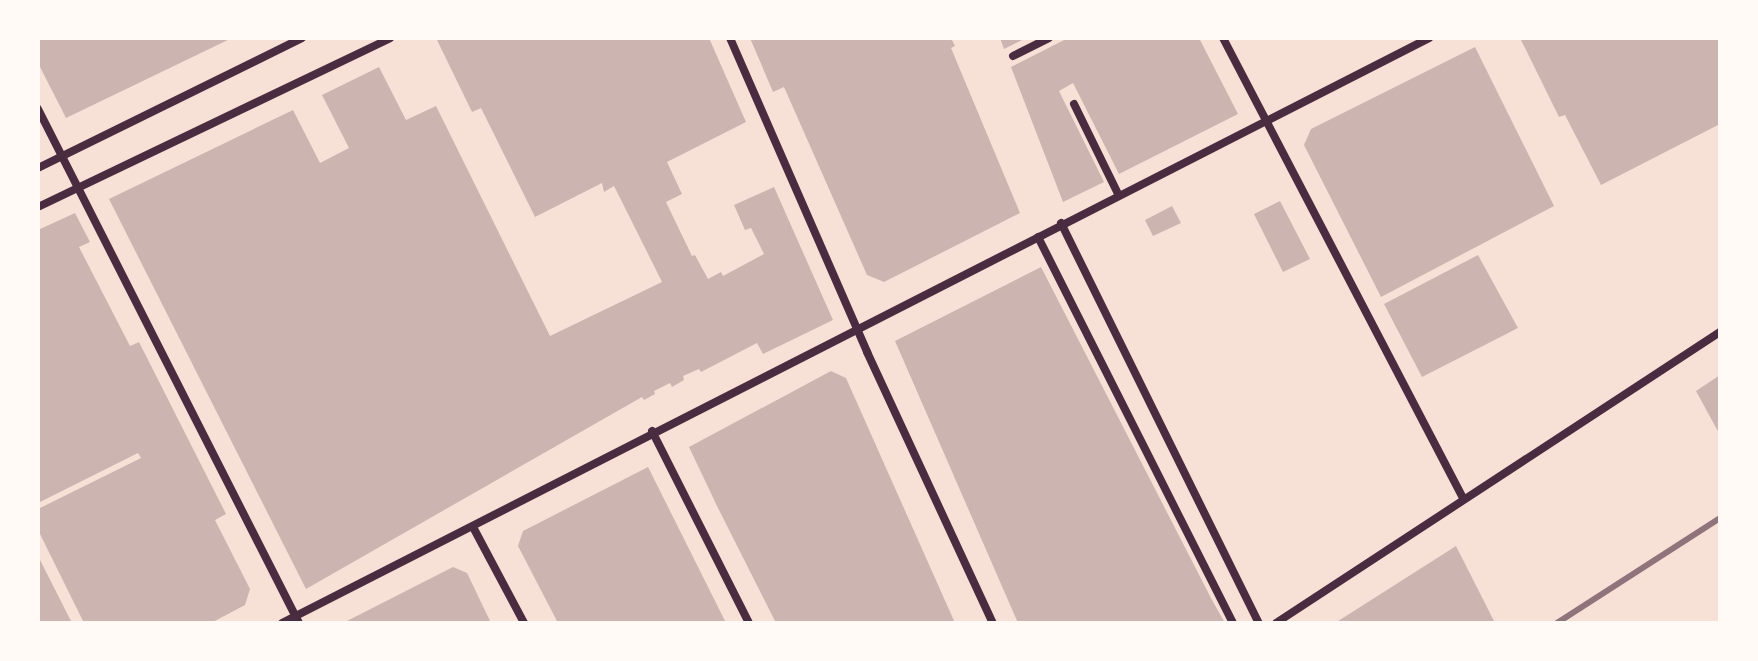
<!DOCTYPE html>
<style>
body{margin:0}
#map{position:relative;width:1758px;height:661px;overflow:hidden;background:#f7e1d7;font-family:Overpass,sans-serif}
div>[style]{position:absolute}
.building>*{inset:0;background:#ccb4b1}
.minor>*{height:8px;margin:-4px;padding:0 4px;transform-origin:4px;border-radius:4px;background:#4a2c40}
.rail>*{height:6px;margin:-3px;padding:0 3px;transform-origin:3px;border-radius:3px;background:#8f747c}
span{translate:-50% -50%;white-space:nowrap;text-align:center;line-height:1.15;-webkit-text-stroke:6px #fffaf5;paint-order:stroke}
.frame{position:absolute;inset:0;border:40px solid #fffaf5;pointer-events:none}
</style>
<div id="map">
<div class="building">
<i style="clip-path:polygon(38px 38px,232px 38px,66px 118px,38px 63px)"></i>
<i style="clip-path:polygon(442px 38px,709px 38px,746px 122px,667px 162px,682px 194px,666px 202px,692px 256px,695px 255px,708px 279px,721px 272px,723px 276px,764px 254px,751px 228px,745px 230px,734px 205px,774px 187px,833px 320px,763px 354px,757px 343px,701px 372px,699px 369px,683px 376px,684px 380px,672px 387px,670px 383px,654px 391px,655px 394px,644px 400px,642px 397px,306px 589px,109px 199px,293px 110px,320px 163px,349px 148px,322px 95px,379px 67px,406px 120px,436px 106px,550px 336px,662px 282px,614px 186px,604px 192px,602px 183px,535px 217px,481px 108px,472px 112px,437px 40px)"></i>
<i style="clip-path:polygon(750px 38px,951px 38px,955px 46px,951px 48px,1020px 213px,884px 282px,867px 275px,784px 87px,773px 92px)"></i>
<i style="clip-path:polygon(1000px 38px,1026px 38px,1004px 49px)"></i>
<i style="clip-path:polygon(1068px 38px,1199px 38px,1238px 114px,1119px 174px,1073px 83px,1059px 91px,1104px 182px,1063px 202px,1011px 67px)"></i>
<i style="clip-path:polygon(1520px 38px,1720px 38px,1720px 124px,1601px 185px,1565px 115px,1559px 117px)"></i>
<i style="clip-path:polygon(1475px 47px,1554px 206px,1381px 297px,1304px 145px,1311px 129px)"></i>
<i style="clip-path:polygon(1280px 201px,1310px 259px,1283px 272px,1254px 214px)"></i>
<i style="clip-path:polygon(1172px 206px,1181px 223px,1153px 236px,1145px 220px)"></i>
<i style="clip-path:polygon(75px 213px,90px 242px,79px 247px,130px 346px,139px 342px,226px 514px,215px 520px,250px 589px,245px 605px,211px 623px,84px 623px,38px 530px,38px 509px,141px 458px,138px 453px,38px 503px,38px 230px)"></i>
<i style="clip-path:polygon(1478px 255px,1518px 328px,1422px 377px,1384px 304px)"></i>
<i style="clip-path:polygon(1041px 267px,1212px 600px,1225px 623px,1018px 623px,895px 341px)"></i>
<i style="clip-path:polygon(831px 371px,846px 378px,955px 623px,776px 623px,717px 506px,689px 447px)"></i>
<i style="clip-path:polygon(1720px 375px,1720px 435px,1696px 391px)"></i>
<i style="clip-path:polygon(648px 467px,726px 623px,558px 623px,518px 546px,523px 531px)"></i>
<i style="clip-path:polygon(1456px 546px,1495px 623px,1335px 623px)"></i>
<i style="clip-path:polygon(38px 556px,72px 623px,38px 623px)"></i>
<i style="clip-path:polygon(453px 567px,467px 573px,491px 623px,343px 623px)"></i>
</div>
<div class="minor">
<i style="left:730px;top:38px;width:343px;rotate:66.4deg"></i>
<i style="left:867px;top:352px;width:299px;rotate:65.1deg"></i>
<i style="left:1223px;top:38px;width:519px;rotate:62.45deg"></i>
<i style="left:1013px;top:56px;width:40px;rotate:-26.6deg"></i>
<i style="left:1074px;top:104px;width:100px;rotate:63.9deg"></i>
<i style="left:38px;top:109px;width:576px;rotate:63.08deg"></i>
<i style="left:38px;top:168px;width:294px;rotate:-26.2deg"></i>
<i style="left:38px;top:207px;width:390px;rotate:-25.6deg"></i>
<i style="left:1061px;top:223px;width:446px;rotate:63.7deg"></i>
<i style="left:1038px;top:237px;width:432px;rotate:63.2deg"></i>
<i style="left:652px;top:431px;width:215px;rotate:63.2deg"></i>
<i style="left:473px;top:527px;width:109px;rotate:62deg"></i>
<i style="left:282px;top:623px;width:1288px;rotate:-27.02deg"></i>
<i style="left:1276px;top:623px;width:531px;rotate:-33.24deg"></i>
</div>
<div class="rail">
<i style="left:1557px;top:623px;width:194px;rotate:-32.8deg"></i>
</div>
<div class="frame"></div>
</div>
